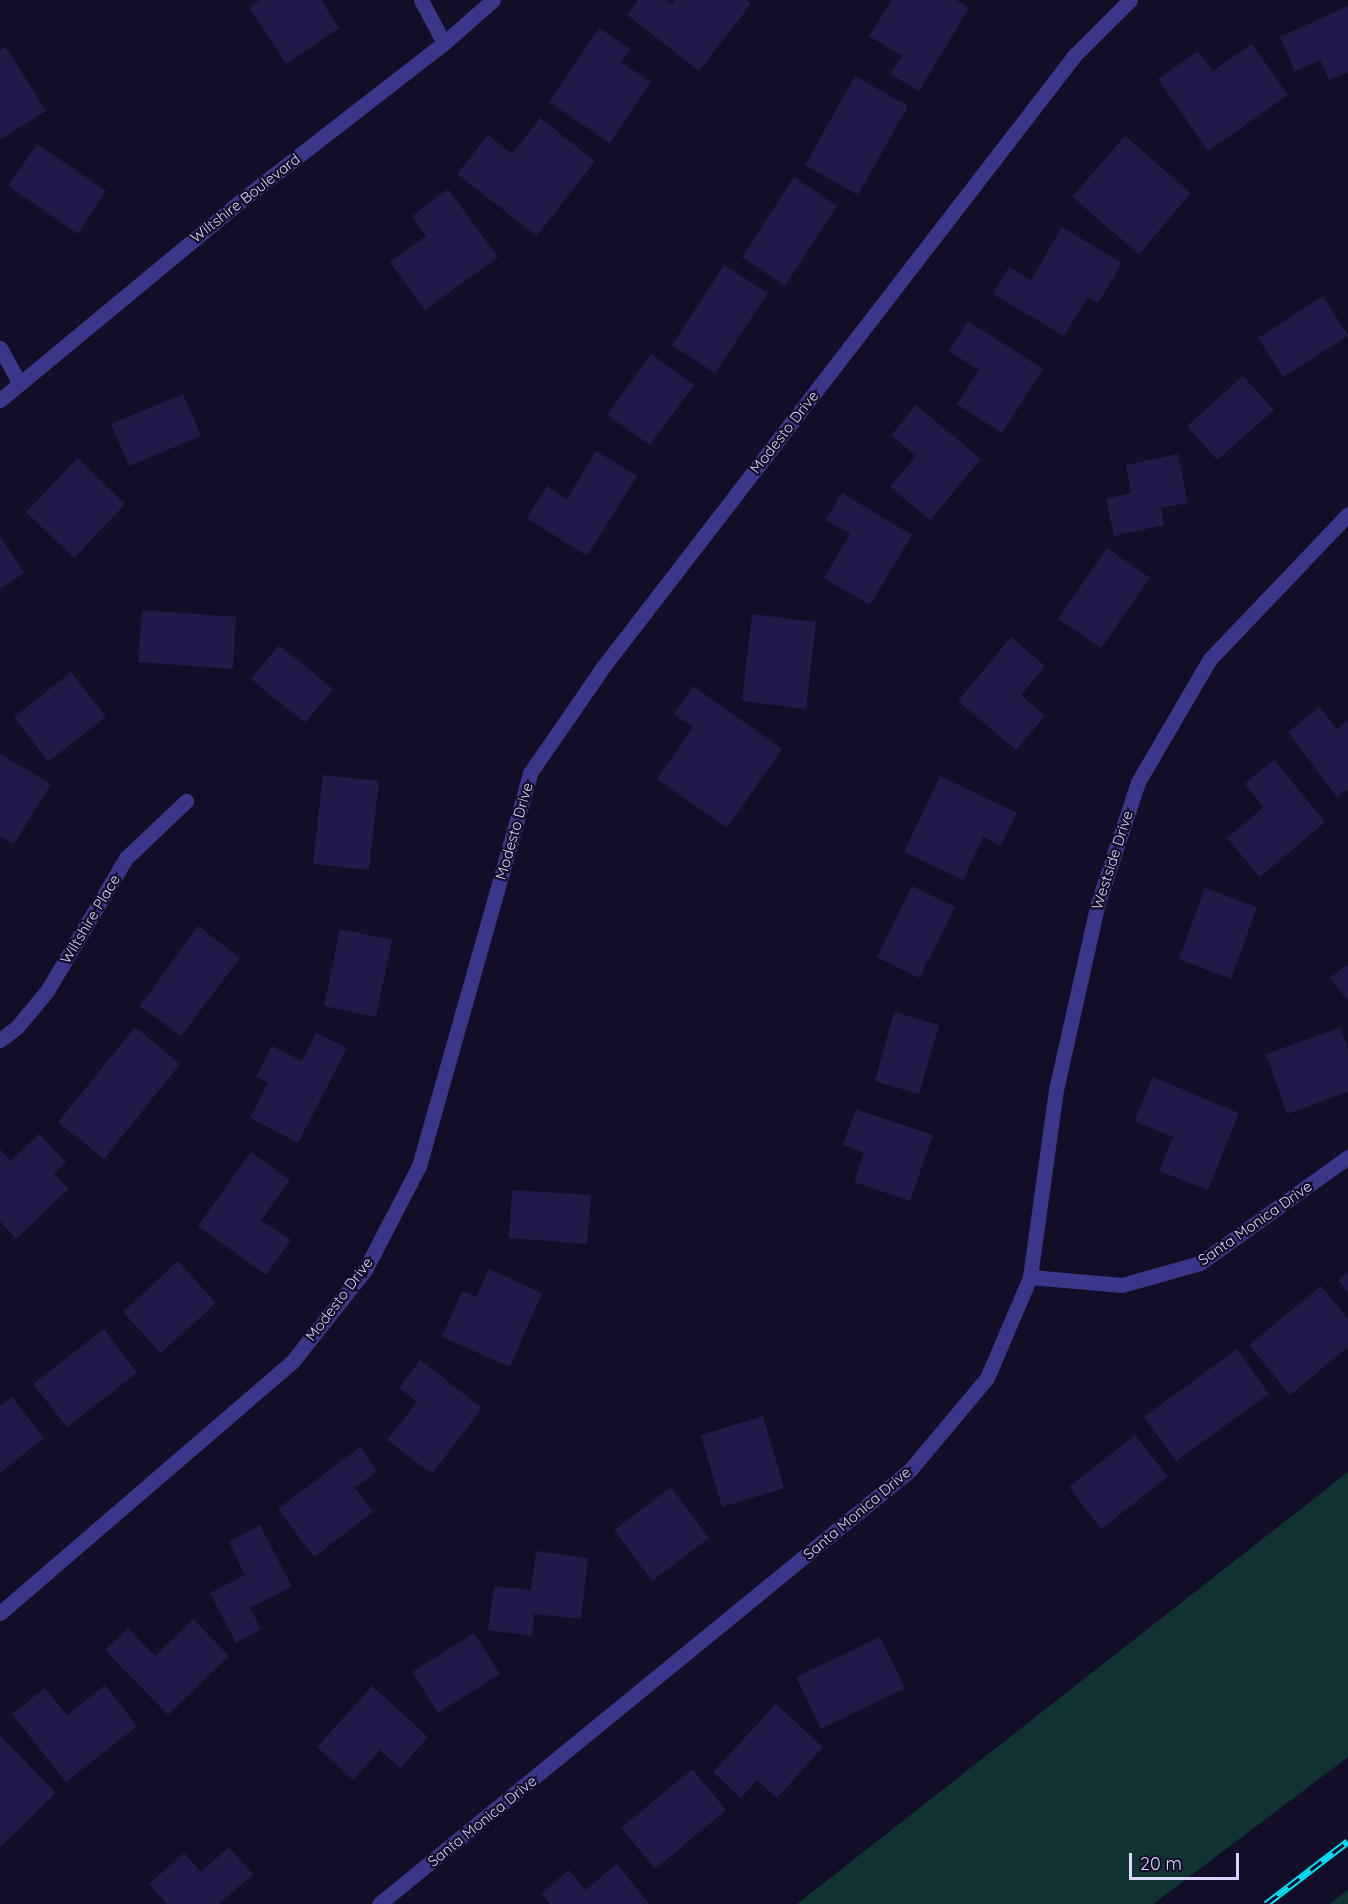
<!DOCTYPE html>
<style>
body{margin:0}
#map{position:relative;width:1348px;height:1904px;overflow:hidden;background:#130e27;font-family:Quicksand,sans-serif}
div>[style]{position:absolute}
.green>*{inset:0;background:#103231}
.building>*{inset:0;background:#231949}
.minor>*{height:15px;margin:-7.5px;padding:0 7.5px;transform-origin:7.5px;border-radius:7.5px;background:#3a3689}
.rail>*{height:7px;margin-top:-3.5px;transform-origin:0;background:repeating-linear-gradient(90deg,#130e27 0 14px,#00e3ff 0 28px);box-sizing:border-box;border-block:2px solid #00e3ff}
span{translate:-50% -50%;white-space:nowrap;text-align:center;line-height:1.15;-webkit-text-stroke:4.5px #130e27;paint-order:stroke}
.street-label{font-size:15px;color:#dad4ff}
.scale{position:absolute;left:1129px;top:1853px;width:110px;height:27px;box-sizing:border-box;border:3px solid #dad4ff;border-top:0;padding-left:8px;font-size:18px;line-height:21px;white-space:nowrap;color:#dad4ff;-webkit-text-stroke:4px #130e27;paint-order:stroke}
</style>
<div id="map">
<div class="green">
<i style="clip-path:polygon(1348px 1472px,1348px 1757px,1153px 1904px,797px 1904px)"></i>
<i style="clip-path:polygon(1348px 1890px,1348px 1904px,1329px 1904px)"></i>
</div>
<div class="building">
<i style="clip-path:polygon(260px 0,321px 0,339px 28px,286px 64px,249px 7px)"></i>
<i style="clip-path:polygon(638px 0,667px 0,672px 4px,675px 0,746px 0,751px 4px,699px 71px,627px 15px)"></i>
<i style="clip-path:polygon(892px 0,956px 0,969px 8px,919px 91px,890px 74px,902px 56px,869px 36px)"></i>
<i style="clip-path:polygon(1348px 6px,1348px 72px,1329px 80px,1320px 60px,1295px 71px,1280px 37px)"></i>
<i style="clip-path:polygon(599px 28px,630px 49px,621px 62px,651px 82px,610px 143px,549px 102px)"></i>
<i style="clip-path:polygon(1252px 44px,1288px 95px,1208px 151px,1158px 79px,1198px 51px,1213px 71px)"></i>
<i style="clip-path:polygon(6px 47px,46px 111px,0 140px,0 50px)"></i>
<i style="clip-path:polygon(855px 76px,908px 106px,858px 195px,805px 165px)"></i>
<i style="clip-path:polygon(540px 118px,595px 161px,537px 236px,457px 174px,488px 135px,512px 154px)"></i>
<i style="clip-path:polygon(1125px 136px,1191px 193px,1139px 254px,1072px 197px)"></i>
<i style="clip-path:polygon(37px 144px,106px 191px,78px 234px,8px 186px)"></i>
<i style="clip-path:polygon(794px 177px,837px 206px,785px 286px,742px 257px)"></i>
<i style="clip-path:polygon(448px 189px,498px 257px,425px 310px,390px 262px,426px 236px,412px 216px)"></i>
<i style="clip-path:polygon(1062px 227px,1122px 263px,1098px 303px,1088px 297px,1064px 336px,993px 294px,1009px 267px,1031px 280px)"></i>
<i style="clip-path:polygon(724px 265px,768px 293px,715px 373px,672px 345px)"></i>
<i style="clip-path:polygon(1323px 296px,1348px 336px,1283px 377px,1258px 338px)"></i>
<i style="clip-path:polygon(968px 321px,1043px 369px,1002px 433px,957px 404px,979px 370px,949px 351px)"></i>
<i style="clip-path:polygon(651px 354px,694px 385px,650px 445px,607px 415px)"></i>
<i style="clip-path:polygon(1243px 376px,1274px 410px,1217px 460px,1187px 426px)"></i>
<i style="clip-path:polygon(183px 394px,201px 436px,129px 466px,111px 424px)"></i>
<i style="clip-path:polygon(916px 405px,981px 459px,930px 520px,890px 487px,916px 456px,891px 435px)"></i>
<i style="clip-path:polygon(596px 451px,637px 476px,587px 556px,527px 518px,547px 486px,567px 499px)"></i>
<i style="clip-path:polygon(1178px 454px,1188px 503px,1161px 508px,1164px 525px,1114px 536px,1106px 499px,1131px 493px,1126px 465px)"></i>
<i style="clip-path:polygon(78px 458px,125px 504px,74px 558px,26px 512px)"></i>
<i style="clip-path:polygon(842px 493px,912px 535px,870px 605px,824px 578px,850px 534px,826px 520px)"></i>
<i style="clip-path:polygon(0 536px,24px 573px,0 589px)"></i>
<i style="clip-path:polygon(1107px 548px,1150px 578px,1101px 648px,1058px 619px)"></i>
<i style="clip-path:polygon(142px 610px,236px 617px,233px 669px,138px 662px)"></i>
<i style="clip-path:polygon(752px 614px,816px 622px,806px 709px,742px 701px)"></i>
<i style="clip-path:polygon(1011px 637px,1045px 666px,1021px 695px,1045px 716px,1016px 750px,958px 701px)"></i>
<i style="clip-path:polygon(279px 645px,333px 689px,305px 723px,251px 679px)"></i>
<i style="clip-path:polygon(71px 672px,106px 717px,48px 762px,14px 717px)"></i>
<i style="clip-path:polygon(693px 686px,782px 749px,727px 828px,657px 779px,693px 727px,674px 714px)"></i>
<i style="clip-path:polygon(1320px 707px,1337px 729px,1348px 720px,1348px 789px,1337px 797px,1288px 732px)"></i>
<i style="clip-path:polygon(0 754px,51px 784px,14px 844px,0 836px)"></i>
<i style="clip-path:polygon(1274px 760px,1325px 822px,1260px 877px,1227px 838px,1264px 807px,1244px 784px)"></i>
<i style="clip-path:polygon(323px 775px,379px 781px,369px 870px,313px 864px)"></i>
<i style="clip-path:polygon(940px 776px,1017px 813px,1001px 846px,983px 837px,963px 880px,904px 852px)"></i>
<i style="clip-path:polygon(912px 886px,955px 907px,919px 978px,877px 957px)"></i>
<i style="clip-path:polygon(1205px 888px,1257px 907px,1231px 979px,1179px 959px)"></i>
<i style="clip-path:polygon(198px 926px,240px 958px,181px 1036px,140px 1006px)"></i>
<i style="clip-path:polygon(340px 929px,392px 940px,376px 1017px,324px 1006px)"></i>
<i style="clip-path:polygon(1348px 964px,1348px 1001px,1330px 978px)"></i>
<i style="clip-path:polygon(894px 1012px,939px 1025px,919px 1094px,875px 1081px)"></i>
<i style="clip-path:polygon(135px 1027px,180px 1064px,104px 1159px,58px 1122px)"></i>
<i style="clip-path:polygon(1340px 1028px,1348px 1049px,1348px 1092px,1287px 1114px,1266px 1054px)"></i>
<i style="clip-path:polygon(316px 1033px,347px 1048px,298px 1143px,250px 1118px,268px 1082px,256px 1077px,272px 1046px,302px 1061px)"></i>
<i style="clip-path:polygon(1153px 1077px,1239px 1113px,1208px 1190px,1159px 1171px,1173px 1137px,1134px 1121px)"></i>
<i style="clip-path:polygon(856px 1109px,933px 1135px,910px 1201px,854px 1182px,864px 1153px,843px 1145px)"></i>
<i style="clip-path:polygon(39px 1134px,66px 1162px,54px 1174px,68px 1189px,16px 1239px,0 1221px,0 1149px,10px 1161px)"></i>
<i style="clip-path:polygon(251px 1152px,290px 1180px,261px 1220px,291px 1240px,266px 1275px,198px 1226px)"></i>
<i style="clip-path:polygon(512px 1190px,591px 1195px,587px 1244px,509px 1238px)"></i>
<i style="clip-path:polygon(178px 1261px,216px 1303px,161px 1353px,123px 1312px)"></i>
<i style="clip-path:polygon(489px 1269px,542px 1293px,510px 1367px,442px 1337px,462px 1291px,476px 1297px)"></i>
<i style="clip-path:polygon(1348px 1272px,1348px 1292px,1338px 1280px)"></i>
<i style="clip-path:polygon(1321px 1286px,1348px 1319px,1348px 1347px,1290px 1395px,1249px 1345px)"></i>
<i style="clip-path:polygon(104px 1329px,137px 1373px,67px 1427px,33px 1384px)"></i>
<i style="clip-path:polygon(1237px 1349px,1269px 1394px,1176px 1461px,1144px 1417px)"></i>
<i style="clip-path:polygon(420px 1360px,482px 1408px,432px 1474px,387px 1440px,417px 1402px,399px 1388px)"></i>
<i style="clip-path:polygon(12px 1397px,44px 1438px,0 1473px,0 1406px)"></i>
<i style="clip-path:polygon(763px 1416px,784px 1488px,722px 1507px,701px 1435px)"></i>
<i style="clip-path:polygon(1135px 1435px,1168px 1477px,1101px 1529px,1069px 1487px)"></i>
<i style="clip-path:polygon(360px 1447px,377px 1471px,355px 1488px,373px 1512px,314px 1557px,278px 1509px)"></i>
<i style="clip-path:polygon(671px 1487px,709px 1538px,652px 1581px,614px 1530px)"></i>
<i style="clip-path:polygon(260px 1525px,292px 1587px,250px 1608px,261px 1629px,236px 1643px,210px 1593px,245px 1575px,229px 1542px)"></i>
<i style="clip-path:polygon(536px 1551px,588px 1558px,581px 1619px,534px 1614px,532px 1636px,488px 1630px,494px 1586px,531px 1590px)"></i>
<i style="clip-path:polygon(193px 1619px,229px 1656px,168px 1715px,105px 1650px,128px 1628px,155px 1656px)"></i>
<i style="clip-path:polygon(474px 1633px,500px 1674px,438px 1713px,412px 1672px)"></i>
<i style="clip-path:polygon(880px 1637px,905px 1688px,821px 1729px,796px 1677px)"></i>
<i style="clip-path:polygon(105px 1685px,137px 1726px,66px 1782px,12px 1714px,45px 1688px,67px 1715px)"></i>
<i style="clip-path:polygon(372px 1686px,428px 1737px,400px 1768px,380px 1750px,353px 1780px,317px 1747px)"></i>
<i style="clip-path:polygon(776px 1704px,823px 1747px,777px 1798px,757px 1780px,741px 1798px,713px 1772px)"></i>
<i style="clip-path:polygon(0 1736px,56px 1793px,0 1847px)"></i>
<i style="clip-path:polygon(692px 1769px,726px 1810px,655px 1869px,621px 1828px)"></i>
<i style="clip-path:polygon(229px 1847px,253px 1874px,219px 1904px,167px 1904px,149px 1884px,184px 1853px,201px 1872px)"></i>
<i style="clip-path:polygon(617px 1864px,649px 1904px,550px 1904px,541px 1893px,569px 1870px,585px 1890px)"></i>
</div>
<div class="minor">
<i style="left:421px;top:0;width:49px;rotate:61.9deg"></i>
<i style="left:0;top:348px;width:39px;rotate:61deg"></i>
<i style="left:0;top:400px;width:322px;rotate:-39.6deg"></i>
<i style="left:248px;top:195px;width:248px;rotate:-37.8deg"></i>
<i style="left:444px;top:43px;width:65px;rotate:-41.3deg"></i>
<i style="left:0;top:1040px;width:21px;rotate:-37deg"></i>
<i style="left:17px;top:1027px;width:47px;rotate:-50.2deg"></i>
<i style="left:47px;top:991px;width:155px;rotate:-59.3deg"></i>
<i style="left:126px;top:858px;width:83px;rotate:-43.5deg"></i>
<i style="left:1030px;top:1277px;width:189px;rotate:-82.1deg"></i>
<i style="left:1056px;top:1090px;width:189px;rotate:-77.4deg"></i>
<i style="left:1097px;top:906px;width:131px;rotate:-71.7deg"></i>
<i style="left:1138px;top:782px;width:143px;rotate:-59.7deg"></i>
<i style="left:1210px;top:659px;width:200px;rotate:-46.4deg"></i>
<i style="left:0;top:1613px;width:385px;rotate:-40.7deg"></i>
<i style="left:292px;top:1362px;width:117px;rotate:-51.6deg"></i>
<i style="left:365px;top:1270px;width:117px;rotate:-62.6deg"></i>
<i style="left:419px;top:1166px;width:408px;rotate:-74.2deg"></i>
<i style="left:530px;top:773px;width:129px;rotate:-55.4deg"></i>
<i style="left:603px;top:667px;width:771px;rotate:-52.37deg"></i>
<i style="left:1074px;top:56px;width:79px;rotate:-45deg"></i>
<i style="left:379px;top:1904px;width:686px;rotate:-39.26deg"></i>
<i style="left:910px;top:1470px;width:120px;rotate:-50.1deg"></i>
<i style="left:987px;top:1378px;width:110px;rotate:-66.9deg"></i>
<i style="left:1030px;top:1277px;width:92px;rotate:5deg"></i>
<i style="left:1122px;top:1285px;width:81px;rotate:-15.8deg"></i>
<i style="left:1200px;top:1263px;width:182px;rotate:-35.6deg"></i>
</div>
<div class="rail">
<i style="left:1266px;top:1904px;width:103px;rotate:-37.5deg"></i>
</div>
<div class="street-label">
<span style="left:245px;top:198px;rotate:-38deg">Wiltshire Boulevard</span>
<span style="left:784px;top:432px;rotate:-52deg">Modesto Drive</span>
<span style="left:514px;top:831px;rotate:-74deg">Modesto Drive</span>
<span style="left:1112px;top:860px;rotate:-72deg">Westside Drive</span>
<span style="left:90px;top:919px;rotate:-59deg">Wiltshire Place</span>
<span style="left:1255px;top:1223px;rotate:-35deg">Santa Monica Drive</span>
<span style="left:339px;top:1299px;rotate:-53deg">Modesto Drive</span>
<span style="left:857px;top:1513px;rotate:-40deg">Santa Monica Drive</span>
<span style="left:482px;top:1821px;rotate:-39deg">Santa Monica Drive</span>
</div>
<div class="scale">20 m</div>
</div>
